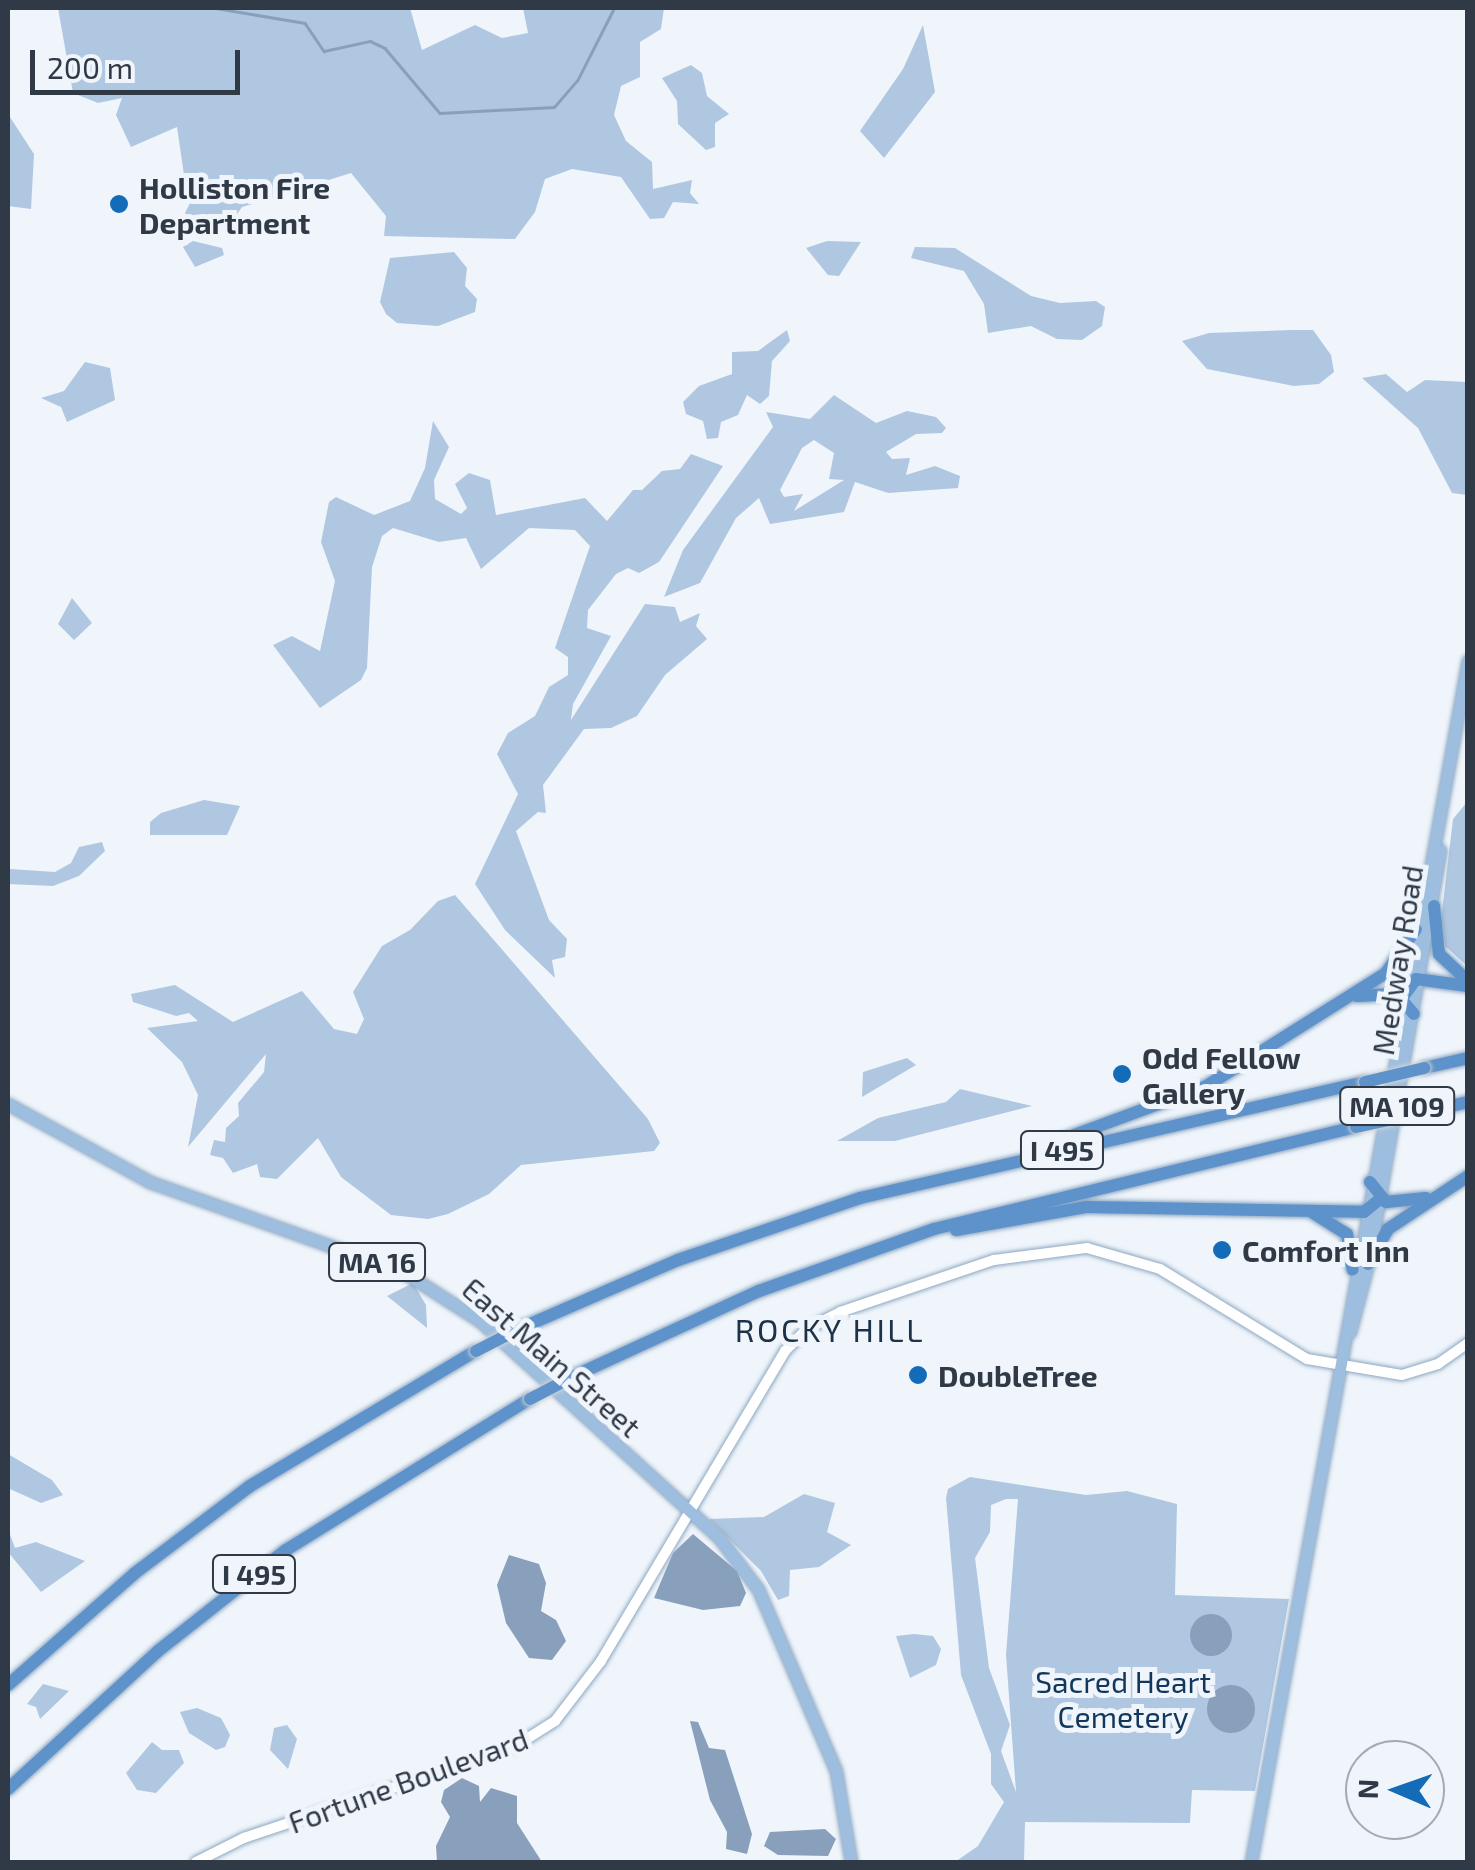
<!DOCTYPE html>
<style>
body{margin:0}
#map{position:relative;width:1475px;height:1870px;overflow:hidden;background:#eff5fb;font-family:"Exo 2",sans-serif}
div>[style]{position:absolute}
.green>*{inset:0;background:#b0c7e1}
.water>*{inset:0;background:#88a0bb}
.round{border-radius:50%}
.stream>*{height:2.5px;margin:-1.25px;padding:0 1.25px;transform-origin:1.25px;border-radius:1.25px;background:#88a0bb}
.roads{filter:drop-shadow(0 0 2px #8ea7c2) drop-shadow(0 0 2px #8ea7c2)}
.secondary>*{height:10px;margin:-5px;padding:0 5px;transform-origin:5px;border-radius:5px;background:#fff}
.primary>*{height:11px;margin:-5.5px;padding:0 5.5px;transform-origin:5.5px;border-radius:5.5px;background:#9ebedf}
.highway>*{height:12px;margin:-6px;padding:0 6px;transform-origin:6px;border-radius:6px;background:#5e92ca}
.bridges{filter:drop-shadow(0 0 2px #cdd0d3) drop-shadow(0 0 2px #cdd0d3)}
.highway-bridge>*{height:12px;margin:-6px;padding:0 6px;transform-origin:6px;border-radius:6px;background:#5e92ca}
.dots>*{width:28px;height:28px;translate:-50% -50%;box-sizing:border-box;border:5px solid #eff5fb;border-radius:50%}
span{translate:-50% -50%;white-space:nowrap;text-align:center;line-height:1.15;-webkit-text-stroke:10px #eff5fb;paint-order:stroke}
.shield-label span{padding:2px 8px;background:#eff5fb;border:2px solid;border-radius:8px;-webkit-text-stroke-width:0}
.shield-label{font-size:28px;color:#303a46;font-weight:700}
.poi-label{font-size:30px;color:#303a46;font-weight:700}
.left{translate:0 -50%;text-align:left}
.street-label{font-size:30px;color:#303a46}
.park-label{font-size:30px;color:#11375c}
.neighbourhood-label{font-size:32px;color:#1d3248;letter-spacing:2.5px}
.frame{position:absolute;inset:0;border:10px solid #303a46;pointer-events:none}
.north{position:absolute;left:1345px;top:1740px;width:100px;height:100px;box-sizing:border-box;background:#eff5fb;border:2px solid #a3aab3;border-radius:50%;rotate:272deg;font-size:28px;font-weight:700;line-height:40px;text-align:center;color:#303a46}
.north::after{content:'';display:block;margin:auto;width:35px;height:45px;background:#146bb8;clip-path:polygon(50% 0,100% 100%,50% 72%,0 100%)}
.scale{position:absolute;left:30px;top:50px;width:210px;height:45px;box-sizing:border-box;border:5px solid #303a46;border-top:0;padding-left:12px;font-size:30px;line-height:35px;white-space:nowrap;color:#303a46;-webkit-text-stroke:8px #eff5fb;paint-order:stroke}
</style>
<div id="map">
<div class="green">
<i style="clip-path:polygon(58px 8px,410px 8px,422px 50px,475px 25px,502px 38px,528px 33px,523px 8px,664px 8px,661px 29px,640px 42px,640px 77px,621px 86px,614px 115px,626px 141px,652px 162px,653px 189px,692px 180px,690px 193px,699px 204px,673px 202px,664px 218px,650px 219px,621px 177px,572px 169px,545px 179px,535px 212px,515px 239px,384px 236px,386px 216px,351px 173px,242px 207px,237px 214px,248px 220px,230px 232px,190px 223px,185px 213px,195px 193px,185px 182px,177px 127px,131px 147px,116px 115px,122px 98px,98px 103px,73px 93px)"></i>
<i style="clip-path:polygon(923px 25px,935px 92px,884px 158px,860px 131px,903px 69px)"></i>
<i style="clip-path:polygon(691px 65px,702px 73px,707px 96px,729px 114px,715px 123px,715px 147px,706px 150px,678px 124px,677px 101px,662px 78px)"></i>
<i style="clip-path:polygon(8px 114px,34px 154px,31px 209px,8px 206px)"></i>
<i style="clip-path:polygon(193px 241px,222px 248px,224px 255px,195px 267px,183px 247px)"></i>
<i style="clip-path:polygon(827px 241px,861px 242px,839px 276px,828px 275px,806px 248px)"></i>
<i style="clip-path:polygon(915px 247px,955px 248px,1031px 296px,1060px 303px,1096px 301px,1105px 307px,1102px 326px,1082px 340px,1057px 339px,1031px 326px,988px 333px,984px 304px,964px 271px,911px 258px)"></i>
<i style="clip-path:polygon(454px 252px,467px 268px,465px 286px,477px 299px,475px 312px,438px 326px,397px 323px,386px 314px,380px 302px,390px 258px)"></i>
<i style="clip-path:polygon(787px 330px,790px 341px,772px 361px,769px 396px,760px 404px,747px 395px,738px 415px,721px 422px,718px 438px,707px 439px,703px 421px,686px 414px,683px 402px,699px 386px,732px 374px,732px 352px,758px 351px)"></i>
<i style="clip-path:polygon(1292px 330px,1313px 330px,1331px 355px,1334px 372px,1319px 384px,1294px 386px,1207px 369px,1182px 341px,1209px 333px)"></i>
<i style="clip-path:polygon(85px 362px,110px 368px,115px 400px,67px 422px,61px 407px,41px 398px,64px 391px)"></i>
<i style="clip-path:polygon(1386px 374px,1407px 392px,1425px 380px,1467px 382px,1467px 495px,1452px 493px,1418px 428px,1362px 378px)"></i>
<i style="clip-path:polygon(evenodd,834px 395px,876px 423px,907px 411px,936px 417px,946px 428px,942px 433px,916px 434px,886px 452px,892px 459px,910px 458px,906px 475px,935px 466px,960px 476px,958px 488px,888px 493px,855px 482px,844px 512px,770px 524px,759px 498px,736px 518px,700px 583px,664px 597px,683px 550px,773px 427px,766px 412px,810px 419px,834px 395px,814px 440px,834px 453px,829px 479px,844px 480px,794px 511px,803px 494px,784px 497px,780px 490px,802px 448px,814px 440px)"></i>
<i style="clip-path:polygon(433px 421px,449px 447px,434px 480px,435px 499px,461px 514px,467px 508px,455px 484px,469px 473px,490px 480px,496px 515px,585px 498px,607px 521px,633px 490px,642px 490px,662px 471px,680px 469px,691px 454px,723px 466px,659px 562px,639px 573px,628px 568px,616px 574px,588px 610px,587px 628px,611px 636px,573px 704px,571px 720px,645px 604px,675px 607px,680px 622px,700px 613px,696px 626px,707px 639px,665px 675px,637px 716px,611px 728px,584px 729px,543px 785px,546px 813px,538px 812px,516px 831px,549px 920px,567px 939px,565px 957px,552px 960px,555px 978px,505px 930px,475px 884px,518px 794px,497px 754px,508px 733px,535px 716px,549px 687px,568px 675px,568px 657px,555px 648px,590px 546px,575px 530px,529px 528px,481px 569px,466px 538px,439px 542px,393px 528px,382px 536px,372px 567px,367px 668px,361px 680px,320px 708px,273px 645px,292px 636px,320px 651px,335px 581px,321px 542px,329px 502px,336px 497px,374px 515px,410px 501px,425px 468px)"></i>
<i style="clip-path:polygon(72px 598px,92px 623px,74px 640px,58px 624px)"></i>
<i style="clip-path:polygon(204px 800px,240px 806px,227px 835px,150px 835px,150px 822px,161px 813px)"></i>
<i style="clip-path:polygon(1467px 802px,1467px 966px,1445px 946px,1441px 920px,1453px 819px)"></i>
<i style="clip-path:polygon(102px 842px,105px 851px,79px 876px,53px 886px,8px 884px,10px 869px,55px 872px,71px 863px,79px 847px)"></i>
<i style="clip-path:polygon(455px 895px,648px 1119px,660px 1143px,654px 1151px,521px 1165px,489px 1194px,448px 1214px,428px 1219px,391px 1215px,341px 1177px,318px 1138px,277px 1179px,260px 1177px,257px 1164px,233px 1173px,223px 1158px,210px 1155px,214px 1140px,225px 1142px,226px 1128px,239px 1116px,238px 1103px,264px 1072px,266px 1054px,188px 1147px,198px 1095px,182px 1062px,147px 1028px,198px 1021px,189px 1013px,176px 1016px,133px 1002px,131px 994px,175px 985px,233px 1022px,302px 991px,334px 1029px,357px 1034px,364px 1019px,353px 992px,382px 946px,410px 930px,438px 901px)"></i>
<i style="clip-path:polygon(907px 1058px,916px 1065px,862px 1097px,863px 1072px)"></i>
<i style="clip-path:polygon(960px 1089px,1032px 1106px,895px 1141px,837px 1141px,878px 1118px,946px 1102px)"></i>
<i style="clip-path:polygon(413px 1283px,426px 1305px,427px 1328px,387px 1296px)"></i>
<i style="clip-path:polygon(8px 1454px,52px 1480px,63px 1495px,41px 1503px,10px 1489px)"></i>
<i style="clip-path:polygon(evenodd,970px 1477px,1086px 1495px,1127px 1491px,1177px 1504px,1175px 1595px,1289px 1599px,1255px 1791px,1192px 1790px,1190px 1823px,1025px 1822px,1024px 1862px,955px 1862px,978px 1846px,1004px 1802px,991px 1784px,991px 1754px,961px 1675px,946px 1498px,948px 1489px,970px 1477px,1006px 1499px,1018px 1499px,1006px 1655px,1016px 1792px,1001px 1751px,1010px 1725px,989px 1668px,975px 1558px,990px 1532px,991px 1505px,1006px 1499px)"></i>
<i style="clip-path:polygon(804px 1494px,835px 1503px,827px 1532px,851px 1545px,819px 1567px,790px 1570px,789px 1596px,778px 1600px,761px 1571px,709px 1519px,764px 1517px)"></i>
<i style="clip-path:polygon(8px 1529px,15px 1548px,36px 1542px,85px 1561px,41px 1592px,8px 1552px)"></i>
<i style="clip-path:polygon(914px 1634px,933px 1636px,941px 1649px,936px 1665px,910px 1678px,896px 1636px)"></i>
<i style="clip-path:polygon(43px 1684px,69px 1691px,40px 1719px,36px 1707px,27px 1704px)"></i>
<i style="clip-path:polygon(197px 1708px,221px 1718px,230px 1735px,225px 1747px,216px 1750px,189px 1733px,180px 1712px)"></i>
<i style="clip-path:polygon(287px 1725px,297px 1739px,288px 1769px,270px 1750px,274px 1728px)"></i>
<i style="clip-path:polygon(152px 1742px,162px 1750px,179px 1750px,184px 1763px,156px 1793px,137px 1790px,126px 1773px)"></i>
</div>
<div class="water">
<i style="clip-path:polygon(693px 1534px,737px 1571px,746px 1593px,740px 1606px,703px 1610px,654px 1598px,673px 1553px)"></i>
<i style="clip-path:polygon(509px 1555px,539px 1564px,546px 1583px,541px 1611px,556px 1620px,566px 1641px,552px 1660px,529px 1658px,506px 1623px,497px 1585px)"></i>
<i class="round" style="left:1190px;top:1614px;width:42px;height:42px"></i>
<i class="round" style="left:1207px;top:1685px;width:48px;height:48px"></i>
<i style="clip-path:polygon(690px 1721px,698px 1722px,709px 1748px,725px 1750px,752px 1834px,747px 1854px,726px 1849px,727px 1832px,710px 1800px)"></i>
<i style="clip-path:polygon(462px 1778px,479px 1786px,480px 1802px,491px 1788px,517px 1796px,517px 1823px,542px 1862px,437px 1862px,436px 1846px,450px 1817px,441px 1802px,444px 1790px)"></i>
<i style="clip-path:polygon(825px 1829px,836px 1839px,828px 1856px,778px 1855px,764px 1846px,770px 1832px)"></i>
</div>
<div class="stream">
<i style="left:216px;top:8px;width:90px;rotate:9.6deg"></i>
<i style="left:305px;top:23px;width:34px;rotate:56deg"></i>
<i style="left:324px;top:51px;width:47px;rotate:-12.3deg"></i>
<i style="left:370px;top:41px;width:17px;rotate:25deg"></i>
<i style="left:385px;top:48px;width:85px;rotate:49.8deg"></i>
<i style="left:440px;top:113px;width:114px;rotate:-3deg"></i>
<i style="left:554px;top:107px;width:35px;rotate:-49deg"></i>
<i style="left:577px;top:81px;width:82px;rotate:-63.1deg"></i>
</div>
<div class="roads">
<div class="secondary">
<i style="left:196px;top:1862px;width:54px;rotate:-26.6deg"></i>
<i style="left:244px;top:1838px;width:285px;rotate:-18.6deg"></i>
<i style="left:514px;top:1747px;width:49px;rotate:-32.4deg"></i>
<i style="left:555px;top:1721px;width:76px;rotate:-52.5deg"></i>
<i style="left:601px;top:1661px;width:360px;rotate:-59.3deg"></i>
<i style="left:785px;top:1351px;width:31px;rotate:-45deg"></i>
<i style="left:807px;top:1329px;width:37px;rotate:-27deg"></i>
<i style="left:840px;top:1312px;width:163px;rotate:-18.7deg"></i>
<i style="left:994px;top:1260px;width:94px;rotate:-7.4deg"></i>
<i style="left:1087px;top:1248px;width:76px;rotate:16deg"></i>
<i style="left:1160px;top:1269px;width:172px;rotate:31.5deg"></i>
<i style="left:1307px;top:1359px;width:96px;rotate:9.6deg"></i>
<i style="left:1402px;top:1375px;width:38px;rotate:-17deg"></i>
<i style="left:1438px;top:1364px;width:37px;rotate:-35deg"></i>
</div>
<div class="primary">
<i style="left:8px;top:1104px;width:162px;rotate:28.8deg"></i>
<i style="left:150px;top:1182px;width:267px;rotate:19.5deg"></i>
<i style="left:402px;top:1271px;width:93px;rotate:32.7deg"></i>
<i style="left:480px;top:1321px;width:324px;rotate:42.2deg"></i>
<i style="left:720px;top:1539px;width:63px;rotate:52.8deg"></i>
<i style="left:758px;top:1589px;width:198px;rotate:66.8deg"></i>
<i style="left:836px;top:1771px;width:92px;rotate:80.6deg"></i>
<i style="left:1350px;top:1332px;width:70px;rotate:-75.2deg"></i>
<i style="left:1368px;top:1264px;width:420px;rotate:-80.1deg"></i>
<i style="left:1251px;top:1862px;width:1221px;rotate:-79.77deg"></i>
</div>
<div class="highway">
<i style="left:1434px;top:906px;width:48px;rotate:84.1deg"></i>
<i style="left:1439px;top:954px;width:40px;rotate:43deg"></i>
<i style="left:1357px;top:996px;width:40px;rotate:-2.9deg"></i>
<i style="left:1397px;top:994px;width:26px;rotate:50deg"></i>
<i style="left:1403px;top:997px;width:22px;rotate:-54deg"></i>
<i style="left:1416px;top:979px;width:52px;rotate:7.7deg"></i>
<i style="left:1424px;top:1068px;width:45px;rotate:-12.8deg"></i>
<i style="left:1416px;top:1114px;width:53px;rotate:-13deg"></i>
<i style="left:1047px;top:1145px;width:168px;rotate:-20.2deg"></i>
<i style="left:1205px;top:1087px;width:214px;rotate:-32.2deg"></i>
<i style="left:1386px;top:973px;width:53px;rotate:-55.7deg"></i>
<i style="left:1370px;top:1182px;width:26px;rotate:51deg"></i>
<i style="left:1386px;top:1202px;width:40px;rotate:-5.7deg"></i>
<i style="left:1313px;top:1213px;width:40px;rotate:32deg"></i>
<i style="left:1347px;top:1234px;width:36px;rotate:81deg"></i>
<i style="left:956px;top:1230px;width:133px;rotate:-10deg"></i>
<i style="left:1087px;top:1207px;width:277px;rotate:1deg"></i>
<i style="left:1364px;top:1212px;width:21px;rotate:-39deg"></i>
<i style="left:1368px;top:1264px;width:40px;rotate:-60.3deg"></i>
<i style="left:1388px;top:1229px;width:96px;rotate:-33.5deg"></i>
<i style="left:521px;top:1328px;width:171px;rotate:-23.4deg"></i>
<i style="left:678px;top:1260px;width:192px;rotate:-18.8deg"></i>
<i style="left:860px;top:1198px;width:518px;rotate:-12.94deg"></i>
<i style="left:574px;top:1376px;width:204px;rotate:-24.7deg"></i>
<i style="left:759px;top:1291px;width:186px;rotate:-19.5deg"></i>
<i style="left:934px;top:1229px;width:434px;rotate:-13.6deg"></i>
<i style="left:8px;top:1685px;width:169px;rotate:-41.4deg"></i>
<i style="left:135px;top:1573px;width:144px;rotate:-37.1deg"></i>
<i style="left:250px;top:1486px;width:263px;rotate:-30.9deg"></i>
<i style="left:8px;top:1789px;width:204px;rotate:-42.6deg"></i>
<i style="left:158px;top:1651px;width:163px;rotate:-38.3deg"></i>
<i style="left:286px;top:1550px;width:287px;rotate:-31.8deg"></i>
</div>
</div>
<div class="bridges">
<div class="highway-bridge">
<i style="left:1365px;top:1082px;width:61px;rotate:-13.3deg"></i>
<i style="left:1356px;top:1127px;width:61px;rotate:-12.2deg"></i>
<i style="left:476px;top:1351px;width:51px;rotate:-27.1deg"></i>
<i style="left:530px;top:1399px;width:50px;rotate:-27.6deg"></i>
</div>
</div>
<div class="dots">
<i style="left:119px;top:204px;background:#146bb8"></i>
<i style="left:1122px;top:1074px;background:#146bb8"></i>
<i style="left:1222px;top:1250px;background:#146bb8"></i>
<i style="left:918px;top:1375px;background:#146bb8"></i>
</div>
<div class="shield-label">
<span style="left:1397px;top:1106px">MA 109</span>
<span style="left:1062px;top:1150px">I 495</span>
<span style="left:377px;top:1262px">MA 16</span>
<span style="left:254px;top:1574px">I 495</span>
</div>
<div class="poi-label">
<span class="left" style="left:139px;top:204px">Holliston Fire<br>Department</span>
<span class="left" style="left:1142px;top:1074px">Odd Fellow<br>Gallery</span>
<span class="left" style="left:1242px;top:1250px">Comfort Inn</span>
<span class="left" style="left:938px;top:1375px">DoubleTree</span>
</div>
<div class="street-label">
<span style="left:1397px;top:960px;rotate:-81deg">Medway Road</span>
<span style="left:552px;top:1357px;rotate:41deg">East Main Street</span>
<span style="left:408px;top:1780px;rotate:-20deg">Fortune Boulevard</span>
</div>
<div class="park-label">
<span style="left:1123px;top:1698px">Sacred Heart<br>Cemetery</span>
</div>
<div class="neighbourhood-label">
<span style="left:830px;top:1329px">ROCKY HILL</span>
</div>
<div class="frame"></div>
<div class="north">N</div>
<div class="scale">200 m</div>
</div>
